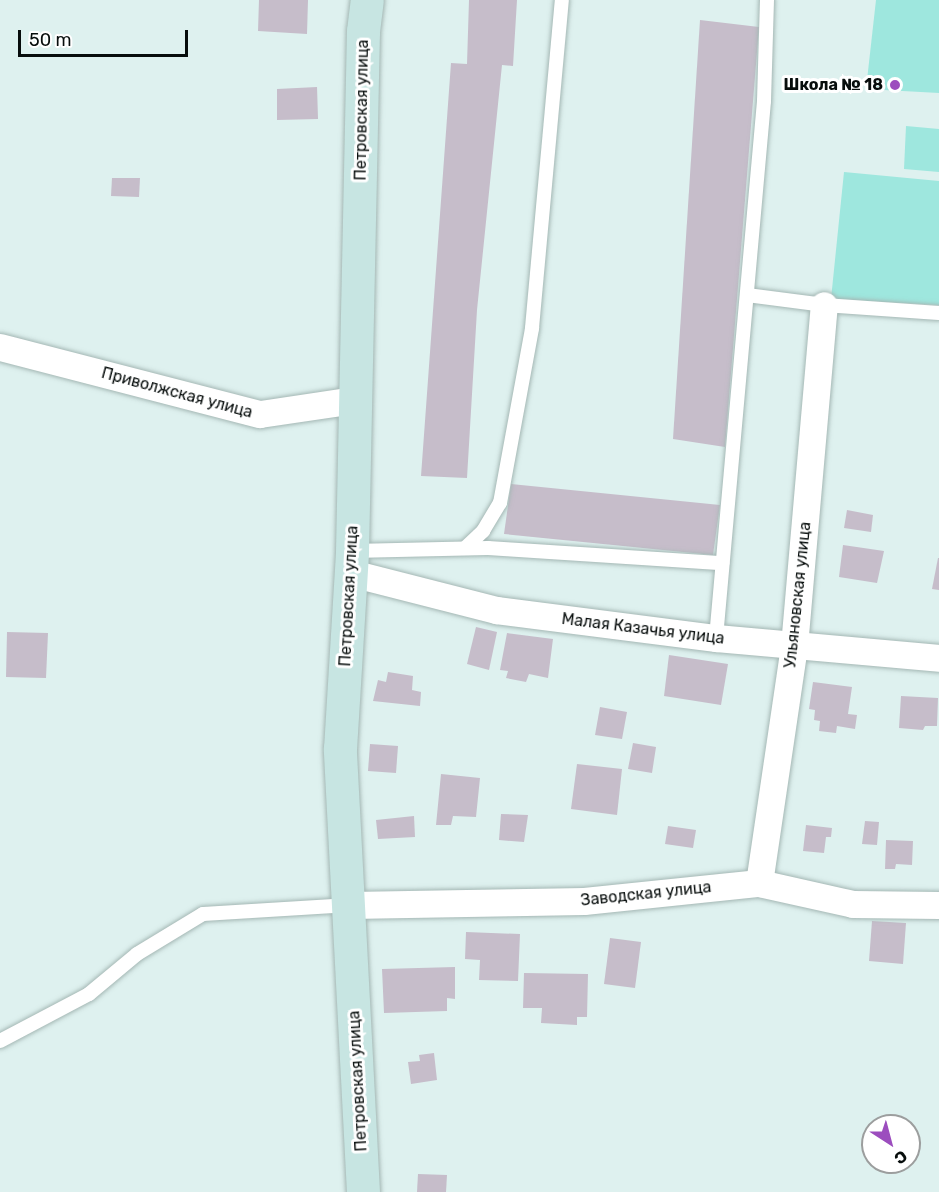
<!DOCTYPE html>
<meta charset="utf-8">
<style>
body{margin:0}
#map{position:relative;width:939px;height:1192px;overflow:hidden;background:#def1ef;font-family:Rubik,sans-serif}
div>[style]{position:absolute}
.green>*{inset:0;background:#9ee7de}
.building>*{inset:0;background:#c6bdca}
.roads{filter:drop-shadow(0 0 2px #a4b7b4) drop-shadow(0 0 2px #a4b7b4)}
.lane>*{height:14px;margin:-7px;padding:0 7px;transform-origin:7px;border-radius:7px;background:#fff}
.street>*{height:27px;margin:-13.5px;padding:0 13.5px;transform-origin:13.5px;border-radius:13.5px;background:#fff}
.secondary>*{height:33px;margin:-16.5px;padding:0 16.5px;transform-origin:16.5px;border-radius:16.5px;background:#c7e5e2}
.dots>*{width:16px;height:16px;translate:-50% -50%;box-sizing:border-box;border:3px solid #fff;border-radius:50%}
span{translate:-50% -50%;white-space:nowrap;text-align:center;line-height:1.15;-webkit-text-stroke:6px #fff;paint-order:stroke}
.poi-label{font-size:16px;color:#070d0c;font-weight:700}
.right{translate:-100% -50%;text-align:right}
.street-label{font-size:16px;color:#070d0c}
.north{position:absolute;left:861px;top:1114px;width:60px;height:60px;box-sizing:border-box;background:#fff;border:2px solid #9c9e9e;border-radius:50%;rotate:144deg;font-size:16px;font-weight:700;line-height:24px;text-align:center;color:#070d0c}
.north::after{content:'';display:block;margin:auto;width:21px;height:27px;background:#9c4dbe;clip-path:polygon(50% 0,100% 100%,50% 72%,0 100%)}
.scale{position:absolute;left:18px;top:30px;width:170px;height:27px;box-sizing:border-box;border:3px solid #070d0c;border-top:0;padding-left:8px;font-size:18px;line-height:21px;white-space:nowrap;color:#070d0c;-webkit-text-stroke:4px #fff;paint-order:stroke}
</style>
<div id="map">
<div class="green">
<i style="clip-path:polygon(876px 0,939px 0,939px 93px,866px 89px)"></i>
<i style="clip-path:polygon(906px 126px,939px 129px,939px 172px,904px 169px)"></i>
<i style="clip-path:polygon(844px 172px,939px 181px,939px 305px,831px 299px)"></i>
</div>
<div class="building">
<i style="clip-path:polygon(259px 0,308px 0,307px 34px,258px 31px)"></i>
<i style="clip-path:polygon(469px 0,517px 0,513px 66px,502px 65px,477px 310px,467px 478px,421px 476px,451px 63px,467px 64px)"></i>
<i style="clip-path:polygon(700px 20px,759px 27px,725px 447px,673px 439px)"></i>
<i style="clip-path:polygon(317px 87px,318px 119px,277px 120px,277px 89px)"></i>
<i style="clip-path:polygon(112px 178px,140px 178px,139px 197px,111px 196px)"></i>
<i style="clip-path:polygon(511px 484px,720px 505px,713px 555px,504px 534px)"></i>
<i style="clip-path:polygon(847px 510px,873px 515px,871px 532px,844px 528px)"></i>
<i style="clip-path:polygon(843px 545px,884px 551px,877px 583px,839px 577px)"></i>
<i style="clip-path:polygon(938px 558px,939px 558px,939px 590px,932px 589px)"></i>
<i style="clip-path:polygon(476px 627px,497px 632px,489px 670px,467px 664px)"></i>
<i style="clip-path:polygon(7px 632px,48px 633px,46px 678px,6px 677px)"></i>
<i style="clip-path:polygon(507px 633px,553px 639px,548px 678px,529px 674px,526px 682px,506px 678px,508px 671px,500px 670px)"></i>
<i style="clip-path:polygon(669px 655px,728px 664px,721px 705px,664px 696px)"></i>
<i style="clip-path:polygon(388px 672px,413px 676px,412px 690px,421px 692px,420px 706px,373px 701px,378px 680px,386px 682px)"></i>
<i style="clip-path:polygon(813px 682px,852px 687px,848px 714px,857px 715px,855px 729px,837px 726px,836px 733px,819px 731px,820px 721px,814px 720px,815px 710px,809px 709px)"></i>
<i style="clip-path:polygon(901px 696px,938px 698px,937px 726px,925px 726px,923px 730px,899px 728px)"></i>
<i style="clip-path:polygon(600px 707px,627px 712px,622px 739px,595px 735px)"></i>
<i style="clip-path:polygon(633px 743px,656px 747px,652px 773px,628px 769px)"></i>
<i style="clip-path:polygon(370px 744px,398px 746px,396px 773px,368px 771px)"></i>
<i style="clip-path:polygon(577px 764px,622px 769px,617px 815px,571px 809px)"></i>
<i style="clip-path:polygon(441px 774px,480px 778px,476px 817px,453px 816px,451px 825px,436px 825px)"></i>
<i style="clip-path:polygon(501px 814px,528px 815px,524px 842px,499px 840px)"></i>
<i style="clip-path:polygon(414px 816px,415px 837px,378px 839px,376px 820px)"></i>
<i style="clip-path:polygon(865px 821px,879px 822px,877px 845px,862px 844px)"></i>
<i style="clip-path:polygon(806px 825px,832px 828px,831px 837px,826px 837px,824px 853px,803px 851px)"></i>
<i style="clip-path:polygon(668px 826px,696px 830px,693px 848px,665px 844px)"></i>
<i style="clip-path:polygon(886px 840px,913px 841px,912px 865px,896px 864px,895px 869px,885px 869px)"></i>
<i style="clip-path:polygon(872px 921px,906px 923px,903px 964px,869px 961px)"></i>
<i style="clip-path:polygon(466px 932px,520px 934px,518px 981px,479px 980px,480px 960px,465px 959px)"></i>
<i style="clip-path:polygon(610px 938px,641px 942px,635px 988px,604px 984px)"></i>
<i style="clip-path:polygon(455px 967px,455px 999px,447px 998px,447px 1011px,384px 1013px,382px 969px)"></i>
<i style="clip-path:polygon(524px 973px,588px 974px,587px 1017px,577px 1017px,577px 1025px,541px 1023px,542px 1008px,523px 1008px)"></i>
<i style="clip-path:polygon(434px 1053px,437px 1080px,411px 1084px,408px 1062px,420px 1061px,419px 1055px)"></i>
<i style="clip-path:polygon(418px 1174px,447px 1175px,446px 1192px,417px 1192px)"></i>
</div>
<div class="roads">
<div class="lane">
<i style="left:747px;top:295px;width:78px;rotate:7.4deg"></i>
<i style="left:824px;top:305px;width:115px;rotate:4deg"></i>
<i style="left:465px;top:548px;width:25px;rotate:-43deg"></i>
<i style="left:483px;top:531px;width:33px;rotate:-59deg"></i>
<i style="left:500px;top:503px;width:178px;rotate:-79.6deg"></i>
<i style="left:532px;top:328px;width:329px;rotate:-84.8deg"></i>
<i style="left:352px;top:551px;width:136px;rotate:-1.3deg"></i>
<i style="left:488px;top:548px;width:235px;rotate:3.7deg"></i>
<i style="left:716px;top:638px;width:539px;rotate:-84.89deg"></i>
<i style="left:764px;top:101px;width:101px;rotate:-88.3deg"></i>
<i style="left:0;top:1041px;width:101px;rotate:-27.8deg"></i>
<i style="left:89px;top:994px;width:62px;rotate:-39.8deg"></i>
<i style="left:137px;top:954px;width:77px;rotate:-31.2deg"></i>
<i style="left:203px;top:914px;width:147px;rotate:-3.5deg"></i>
</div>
<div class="street">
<i style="left:0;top:347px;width:268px;rotate:14.5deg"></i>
<i style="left:260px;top:414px;width:96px;rotate:-8.4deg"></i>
<i style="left:351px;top:573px;width:150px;rotate:14.3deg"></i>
<i style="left:496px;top:610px;width:222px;rotate:7.3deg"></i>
<i style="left:716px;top:638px;width:224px;rotate:5.1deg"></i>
<i style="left:759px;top:883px;width:240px;rotate:-81.6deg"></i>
<i style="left:794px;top:646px;width:342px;rotate:-85deg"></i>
<i style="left:350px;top:905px;width:234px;rotate:-1deg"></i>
<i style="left:584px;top:901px;width:176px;rotate:-5.9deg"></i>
<i style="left:759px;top:883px;width:96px;rotate:12.6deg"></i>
<i style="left:853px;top:904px;width:86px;rotate:0.7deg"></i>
</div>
<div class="secondary">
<i style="left:363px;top:1192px;width:444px;rotate:-93deg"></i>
<i style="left:340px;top:749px;width:198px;rotate:-86.5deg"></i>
<i style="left:352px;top:551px;width:520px;rotate:-88.79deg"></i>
<i style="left:363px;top:31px;width:31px;rotate:-83deg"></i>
</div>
</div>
<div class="dots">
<i style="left:895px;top:85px;background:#9c4dbe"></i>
</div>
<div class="poi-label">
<span class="right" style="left:883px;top:85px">Школа № 18</span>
</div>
<div class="street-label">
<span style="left:362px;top:110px;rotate:-89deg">Петровская улица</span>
<span style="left:177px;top:393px;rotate:15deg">Приволжская улица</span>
<span style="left:798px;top:595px;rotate:-84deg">Ульяновская улица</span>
<span style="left:349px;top:596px;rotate:-87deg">Петровская улица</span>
<span style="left:643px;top:629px;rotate:7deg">Малая Казачья улица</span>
<span style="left:646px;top:894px;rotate:-6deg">Заводская улица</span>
<span style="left:358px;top:1081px;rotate:-93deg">Петровская улица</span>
</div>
<div class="north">С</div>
<div class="scale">50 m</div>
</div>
